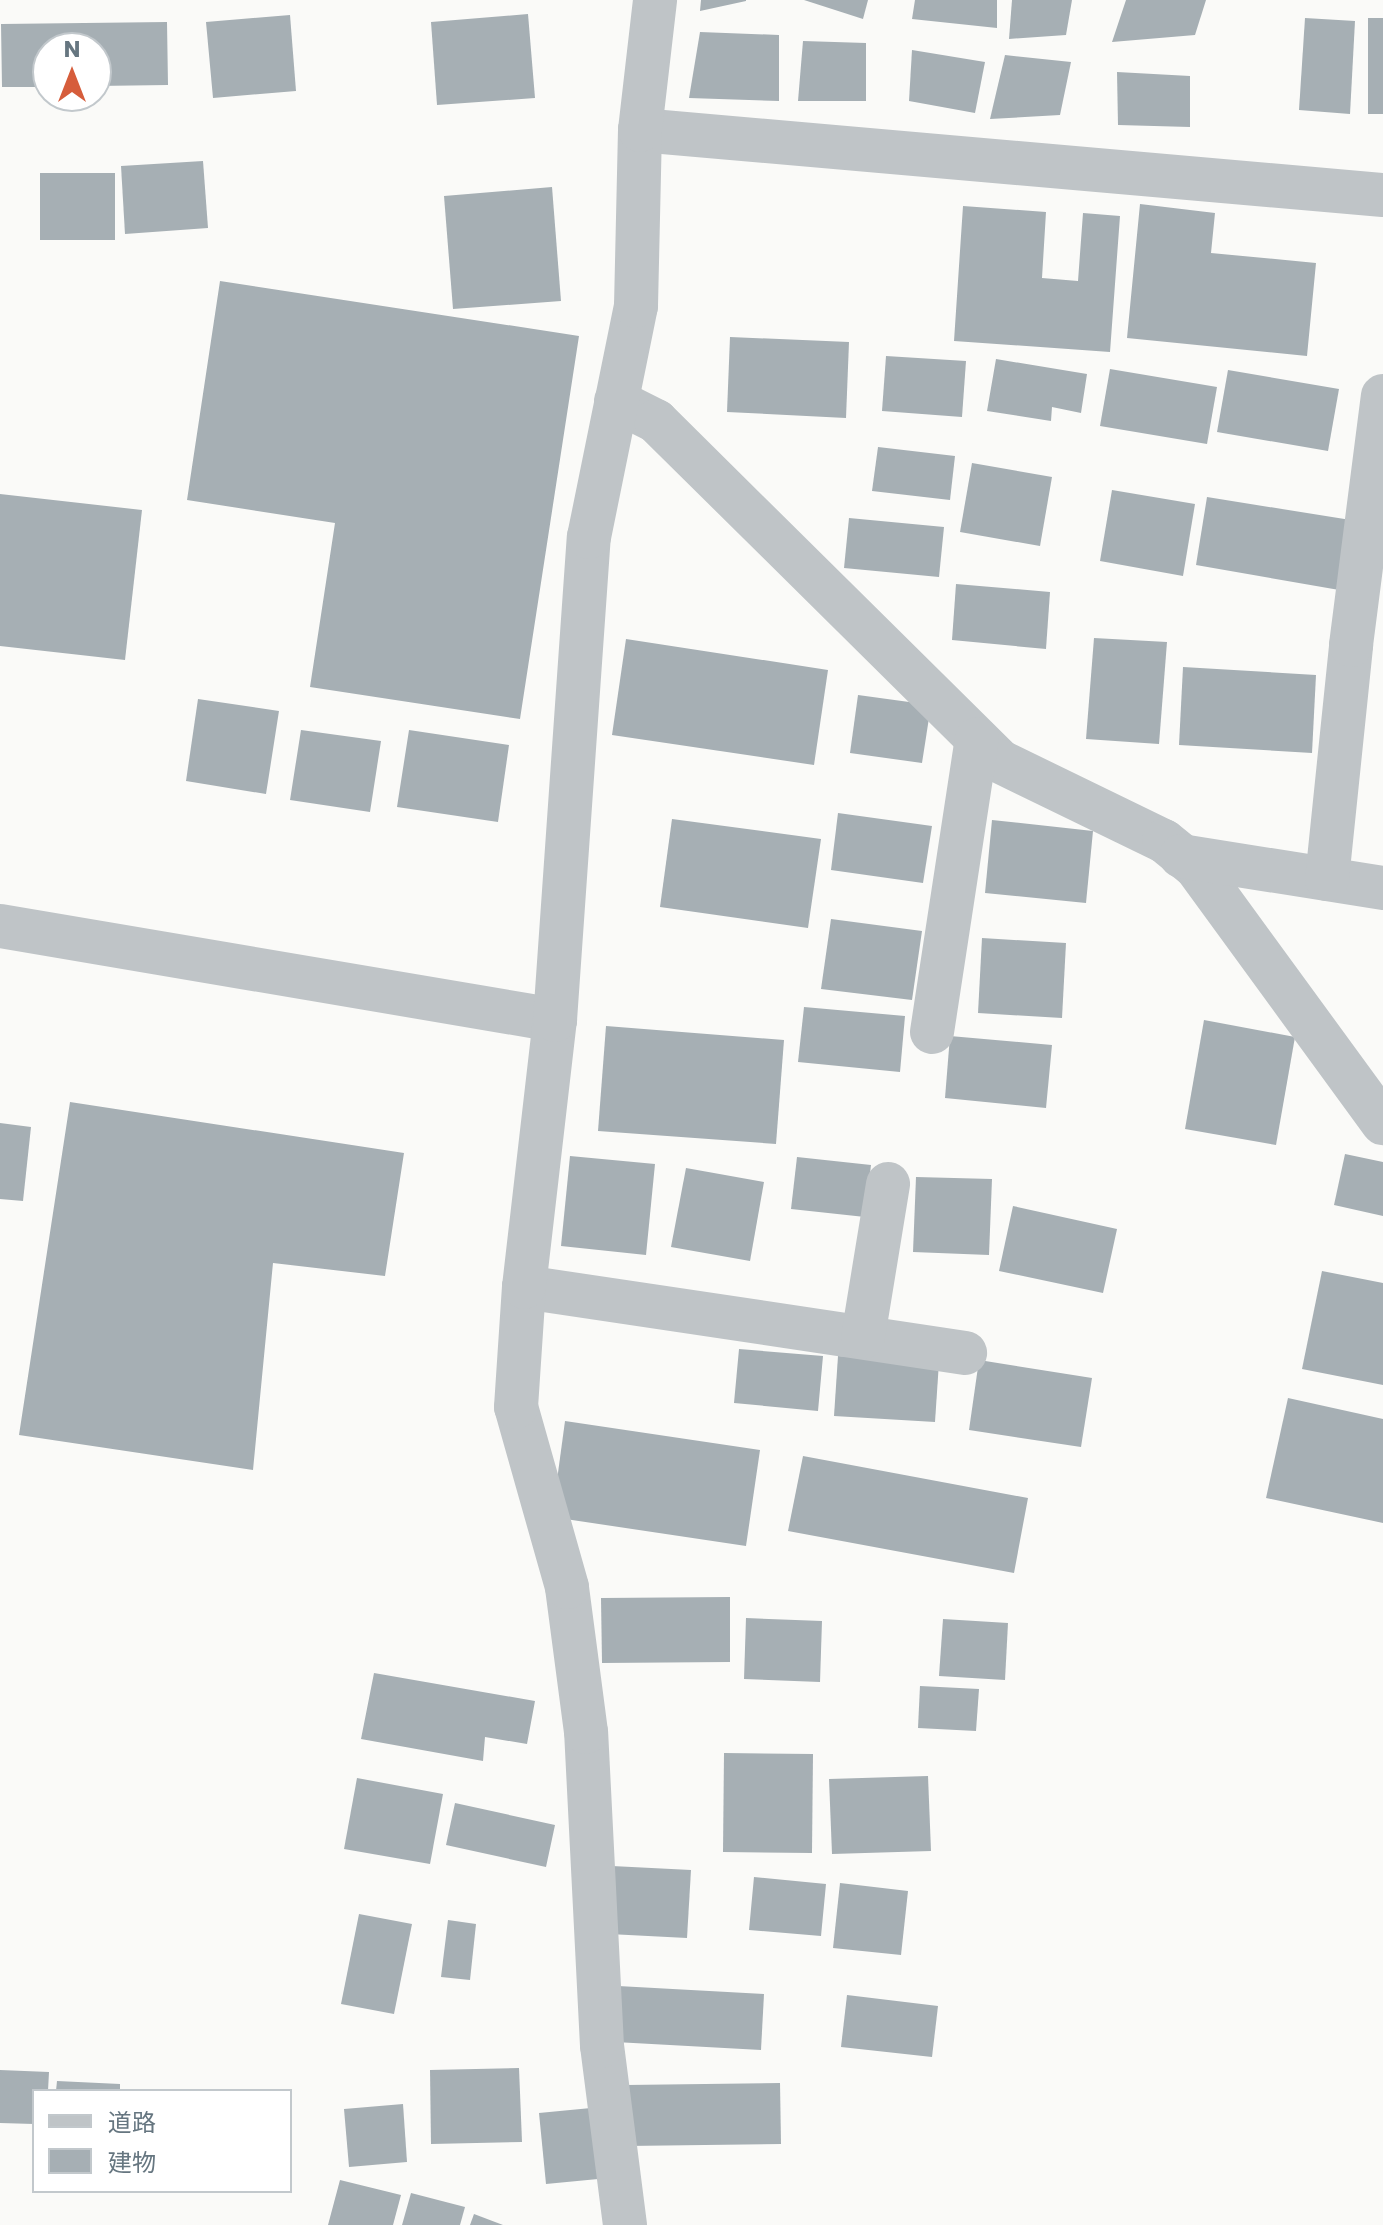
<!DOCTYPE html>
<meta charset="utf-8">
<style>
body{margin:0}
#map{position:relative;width:1383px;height:2225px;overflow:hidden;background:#fafaf8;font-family:Poppins,"Noto Sans JP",sans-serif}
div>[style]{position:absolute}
.building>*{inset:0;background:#a6afb4}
.minor>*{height:44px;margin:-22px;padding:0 22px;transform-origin:22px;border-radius:22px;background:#bfc4c7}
span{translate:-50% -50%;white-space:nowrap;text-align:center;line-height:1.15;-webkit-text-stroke:8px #fff;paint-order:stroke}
.legend{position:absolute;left:32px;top:2089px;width:260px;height:104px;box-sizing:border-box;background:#fff;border:2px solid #c2c8cc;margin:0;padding:10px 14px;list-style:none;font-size:24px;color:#667680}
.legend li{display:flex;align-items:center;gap:16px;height:40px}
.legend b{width:40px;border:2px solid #c2c8cc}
.north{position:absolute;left:32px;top:32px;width:80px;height:80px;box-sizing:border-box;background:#fff;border:2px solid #c2c8cc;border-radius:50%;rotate:0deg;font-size:22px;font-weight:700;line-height:32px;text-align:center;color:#667680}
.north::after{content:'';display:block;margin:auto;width:28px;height:36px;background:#d65d3b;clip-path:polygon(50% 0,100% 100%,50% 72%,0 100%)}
</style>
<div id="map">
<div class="building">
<i style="clip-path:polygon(701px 0,746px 0,746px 1px,700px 11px)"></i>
<i style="clip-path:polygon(804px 0,868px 0,863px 19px)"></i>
<i style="clip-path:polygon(915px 0,997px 0,997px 28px,912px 19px)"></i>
<i style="clip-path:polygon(1012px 0,1072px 0,1066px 35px,1009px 39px)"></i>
<i style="clip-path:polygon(1126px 0,1206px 0,1195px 35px,1112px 42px)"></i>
<i style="clip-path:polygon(528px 14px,535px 98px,437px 105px,431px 22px)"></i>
<i style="clip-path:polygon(290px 15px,296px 91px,213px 98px,206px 22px)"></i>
<i style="clip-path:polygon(1305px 18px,1355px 21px,1350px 114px,1299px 110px)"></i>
<i style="clip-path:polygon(1368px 18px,1383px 18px,1383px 114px,1368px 114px)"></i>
<i style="clip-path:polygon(167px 22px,168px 85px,96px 86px,96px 48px,48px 48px,48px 87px,2px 87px,1px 24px)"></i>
<i style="clip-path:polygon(700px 32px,779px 35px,779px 101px,689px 98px)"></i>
<i style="clip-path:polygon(803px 41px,866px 43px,866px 101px,798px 101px)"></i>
<i style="clip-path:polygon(912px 50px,985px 62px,975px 113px,909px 101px)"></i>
<i style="clip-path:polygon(1005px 55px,1071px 62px,1060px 115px,990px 119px)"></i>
<i style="clip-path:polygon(1117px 72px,1190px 76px,1190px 127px,1118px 125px)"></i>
<i style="clip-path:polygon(203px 161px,208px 228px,125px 234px,121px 166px)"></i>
<i style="clip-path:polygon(40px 173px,115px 173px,115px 240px,40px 240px)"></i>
<i style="clip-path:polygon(552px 187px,561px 301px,453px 309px,444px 196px)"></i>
<i style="clip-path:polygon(1140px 204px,1215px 213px,1211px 253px,1316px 263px,1307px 356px,1127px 338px)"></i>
<i style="clip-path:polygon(963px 206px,1046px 212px,1042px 278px,1078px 281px,1083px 213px,1120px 216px,1110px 352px,954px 341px)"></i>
<i style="clip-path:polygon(220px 281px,579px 336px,520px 719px,310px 687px,335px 523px,187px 500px)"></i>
<i style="clip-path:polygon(730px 337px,849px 342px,846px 418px,727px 412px)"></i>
<i style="clip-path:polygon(886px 356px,966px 361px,962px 417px,882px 411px)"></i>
<i style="clip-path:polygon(996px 359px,1087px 374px,1081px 413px,1052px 407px,1051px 421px,987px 411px)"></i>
<i style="clip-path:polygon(1110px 369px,1217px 387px,1207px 444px,1100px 426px)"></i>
<i style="clip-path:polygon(1228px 370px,1339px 389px,1328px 451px,1217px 432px)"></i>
<i style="clip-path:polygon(878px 447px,955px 456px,950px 500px,872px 491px)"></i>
<i style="clip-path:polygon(972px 463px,1052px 477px,1040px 546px,960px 532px)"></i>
<i style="clip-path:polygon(1112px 490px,1195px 504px,1183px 576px,1100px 561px)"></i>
<i style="clip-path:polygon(0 494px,142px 510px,125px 660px,0 646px)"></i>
<i style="clip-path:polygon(1207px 497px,1357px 521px,1345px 591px,1196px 565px)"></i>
<i style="clip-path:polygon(849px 518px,944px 527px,939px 577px,844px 568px)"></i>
<i style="clip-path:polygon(956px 584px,1050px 592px,1046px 649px,952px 640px)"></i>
<i style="clip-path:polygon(1094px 638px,1167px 642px,1159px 744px,1086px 739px)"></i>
<i style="clip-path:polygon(626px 639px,828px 670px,814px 765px,612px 735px)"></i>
<i style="clip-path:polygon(1183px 667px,1316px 675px,1312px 753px,1179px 745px)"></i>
<i style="clip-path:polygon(858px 695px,931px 705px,922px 763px,850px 753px)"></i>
<i style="clip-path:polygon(198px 699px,279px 711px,266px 794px,186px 781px)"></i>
<i style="clip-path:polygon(301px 730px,381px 741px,370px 812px,290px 800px)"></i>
<i style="clip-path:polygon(409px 730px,509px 745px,498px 822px,397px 807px)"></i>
<i style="clip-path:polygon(838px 813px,932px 826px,923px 883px,831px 870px)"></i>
<i style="clip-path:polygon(672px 819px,821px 839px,808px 928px,660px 907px)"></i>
<i style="clip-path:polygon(992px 820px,1093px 831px,1086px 903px,985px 893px)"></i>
<i style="clip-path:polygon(831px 919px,922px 931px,912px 1000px,821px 989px)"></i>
<i style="clip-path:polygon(982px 938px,1066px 943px,1062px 1018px,978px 1013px)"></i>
<i style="clip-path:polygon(804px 1007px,905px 1016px,900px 1072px,798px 1062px)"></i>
<i style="clip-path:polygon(1204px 1020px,1295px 1037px,1276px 1145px,1185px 1129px)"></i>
<i style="clip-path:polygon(606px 1026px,784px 1040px,776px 1144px,598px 1131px)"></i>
<i style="clip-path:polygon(950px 1036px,1052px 1045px,1046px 1108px,945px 1098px)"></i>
<i style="clip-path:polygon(70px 1102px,404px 1153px,385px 1276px,273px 1263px,253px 1470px,19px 1435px)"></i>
<i style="clip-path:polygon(0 1123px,31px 1127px,23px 1201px,0 1199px)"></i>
<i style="clip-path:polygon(1345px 1154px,1383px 1162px,1383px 1216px,1334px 1205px)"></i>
<i style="clip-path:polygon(570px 1156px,655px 1164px,646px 1255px,561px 1246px)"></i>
<i style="clip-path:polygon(797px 1157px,871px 1165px,865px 1217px,791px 1209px)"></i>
<i style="clip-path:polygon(686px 1168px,764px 1182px,750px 1261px,671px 1247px)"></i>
<i style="clip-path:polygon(916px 1177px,992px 1179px,989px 1255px,913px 1252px)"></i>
<i style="clip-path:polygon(1013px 1206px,1117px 1229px,1103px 1293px,999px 1271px)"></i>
<i style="clip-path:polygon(1322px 1271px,1383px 1283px,1383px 1385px,1302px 1369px)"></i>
<i style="clip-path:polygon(739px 1349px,823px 1356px,818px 1411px,734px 1403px)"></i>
<i style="clip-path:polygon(838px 1356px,939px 1362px,935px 1422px,834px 1416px)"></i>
<i style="clip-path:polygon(979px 1360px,1092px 1378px,1081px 1447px,969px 1430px)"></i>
<i style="clip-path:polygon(1288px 1398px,1383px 1419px,1383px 1523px,1266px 1498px)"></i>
<i style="clip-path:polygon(565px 1421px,760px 1450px,746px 1546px,552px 1517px)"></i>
<i style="clip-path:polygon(803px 1456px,1028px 1498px,1014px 1573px,788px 1531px)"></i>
<i style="clip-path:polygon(730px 1597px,730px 1662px,602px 1663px,601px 1598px)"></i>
<i style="clip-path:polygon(746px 1618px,822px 1621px,820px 1682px,744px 1679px)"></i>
<i style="clip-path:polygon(943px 1619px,1008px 1623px,1005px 1680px,939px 1676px)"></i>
<i style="clip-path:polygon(374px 1673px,535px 1701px,527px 1744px,485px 1737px,483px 1761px,361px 1739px)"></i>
<i style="clip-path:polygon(920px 1686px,979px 1689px,976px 1731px,918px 1728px)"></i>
<i style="clip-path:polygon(724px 1753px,813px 1754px,812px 1853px,723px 1852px)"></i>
<i style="clip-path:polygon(928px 1776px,931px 1851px,832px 1854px,829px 1779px)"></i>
<i style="clip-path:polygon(357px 1778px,443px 1794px,430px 1864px,344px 1849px)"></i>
<i style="clip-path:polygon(455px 1803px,555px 1825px,546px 1867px,446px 1845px)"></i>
<i style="clip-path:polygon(612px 1866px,691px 1870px,687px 1938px,609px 1934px)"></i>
<i style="clip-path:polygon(754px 1877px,826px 1884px,821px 1936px,749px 1930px)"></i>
<i style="clip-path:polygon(840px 1883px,908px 1891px,901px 1955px,833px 1948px)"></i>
<i style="clip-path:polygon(359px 1914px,412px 1924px,394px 2014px,341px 2004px)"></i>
<i style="clip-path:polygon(448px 1920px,476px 1924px,470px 1980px,441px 1977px)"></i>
<i style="clip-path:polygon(618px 1986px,764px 1994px,761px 2050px,615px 2042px)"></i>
<i style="clip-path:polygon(847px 1995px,938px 2006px,932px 2057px,841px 2047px)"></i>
<i style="clip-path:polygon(519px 2068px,522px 2142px,431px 2144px,430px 2070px)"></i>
<i style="clip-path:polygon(0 2070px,49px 2072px,48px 2091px,34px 2091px,34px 2124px,0 2123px)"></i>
<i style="clip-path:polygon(57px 2081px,120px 2084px,120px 2091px,56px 2091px)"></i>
<i style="clip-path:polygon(780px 2083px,781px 2144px,626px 2146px,626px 2085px)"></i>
<i style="clip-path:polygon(403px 2104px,407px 2162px,349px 2167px,344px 2109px)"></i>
<i style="clip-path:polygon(591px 2108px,598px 2179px,546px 2184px,539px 2113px)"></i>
<i style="clip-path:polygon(340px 2180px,401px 2195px,393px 2225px,328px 2225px)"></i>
<i style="clip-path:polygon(411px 2193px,465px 2207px,460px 2225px,402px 2225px)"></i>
<i style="clip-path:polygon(474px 2214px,503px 2225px,470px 2225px)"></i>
</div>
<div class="minor">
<i style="left:640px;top:130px;width:746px;rotate:5deg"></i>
<i style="left:616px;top:401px;width:45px;rotate:26.6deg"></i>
<i style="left:656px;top:421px;width:483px;rotate:44.7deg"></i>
<i style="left:999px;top:761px;width:183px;rotate:25.9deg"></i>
<i style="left:1164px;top:841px;width:41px;rotate:39.1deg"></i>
<i style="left:1196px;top:867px;width:317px;rotate:53.9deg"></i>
<i style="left:1181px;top:856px;width:205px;rotate:9deg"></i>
<i style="left:1327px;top:879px;width:235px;rotate:-84.1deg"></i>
<i style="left:1351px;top:645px;width:251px;rotate:-82.7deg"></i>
<i style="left:0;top:926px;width:563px;rotate:9.61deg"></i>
<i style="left:932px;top:1032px;width:296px;rotate:-81.3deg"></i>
<i style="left:524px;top:1287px;width:446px;rotate:8.5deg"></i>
<i style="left:863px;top:1337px;width:155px;rotate:-80.7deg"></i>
<i style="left:625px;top:2225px;width:180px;rotate:-97.3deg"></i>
<i style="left:602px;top:2046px;width:314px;rotate:-92.9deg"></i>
<i style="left:586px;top:1732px;width:146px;rotate:-97.5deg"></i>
<i style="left:567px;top:1587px;width:187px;rotate:-105.8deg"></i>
<i style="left:516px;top:1407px;width:120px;rotate:-86.2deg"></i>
<i style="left:524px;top:1287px;width:269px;rotate:-83.4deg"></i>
<i style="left:555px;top:1020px;width:484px;rotate:-86deg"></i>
<i style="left:589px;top:537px;width:236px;rotate:-78.5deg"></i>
<i style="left:636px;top:306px;width:176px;rotate:-88.7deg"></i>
<i style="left:640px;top:130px;width:131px;rotate:-83.4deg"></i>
</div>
<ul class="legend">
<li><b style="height:10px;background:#bfc4c7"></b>道路</li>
<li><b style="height:22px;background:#a6afb4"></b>建物</li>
</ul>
<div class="north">N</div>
</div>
